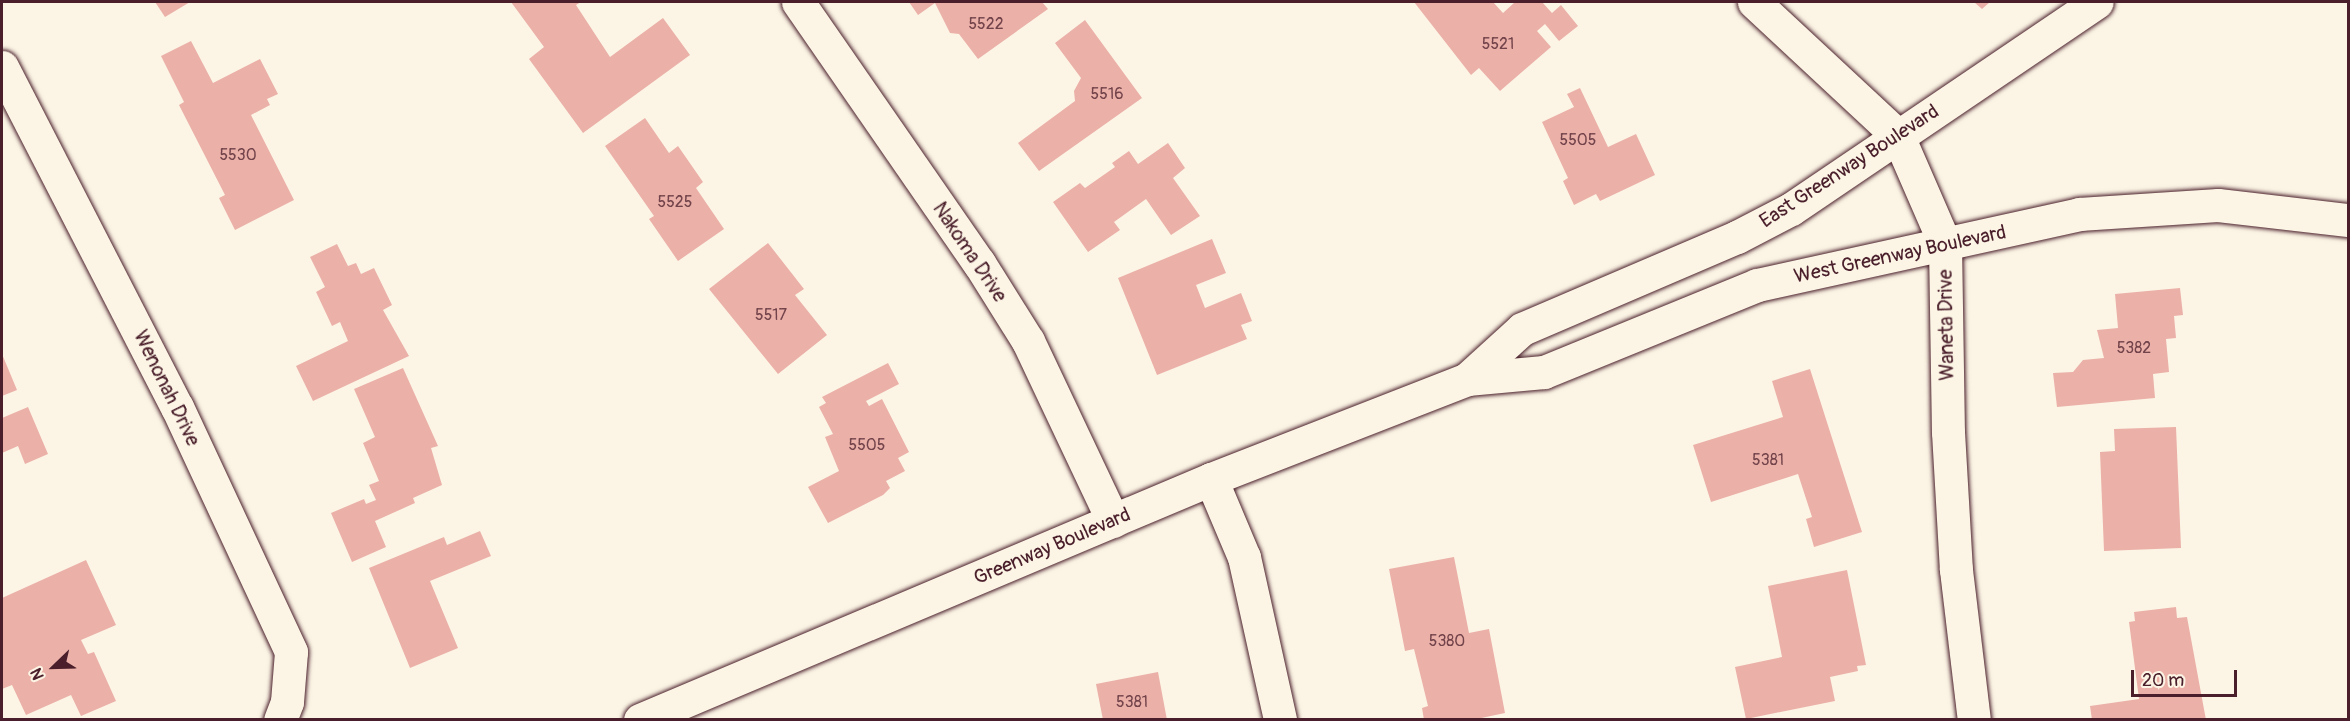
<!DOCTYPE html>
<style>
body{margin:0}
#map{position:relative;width:2350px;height:721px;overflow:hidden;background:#fcf5e5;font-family:Pangolin,sans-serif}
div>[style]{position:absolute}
.building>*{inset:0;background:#ebb0a8}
.roads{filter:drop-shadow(0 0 2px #4a1f2b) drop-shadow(0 0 2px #4a1f2b)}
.street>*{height:33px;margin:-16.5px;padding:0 16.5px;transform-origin:16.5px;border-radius:16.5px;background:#fcf5e5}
span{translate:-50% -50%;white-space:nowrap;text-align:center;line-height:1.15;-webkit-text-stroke:6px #fcf5e5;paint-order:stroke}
.number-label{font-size:16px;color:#72434a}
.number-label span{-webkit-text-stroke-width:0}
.street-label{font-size:20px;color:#4a1f2b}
.frame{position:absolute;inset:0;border:3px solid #4a1f2b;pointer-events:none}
.north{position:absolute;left:24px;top:637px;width:60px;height:60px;-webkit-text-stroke:4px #fcf5e5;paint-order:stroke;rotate:247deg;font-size:16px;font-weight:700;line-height:24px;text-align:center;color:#4a1f2b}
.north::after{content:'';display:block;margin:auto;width:21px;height:27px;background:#4a1f2b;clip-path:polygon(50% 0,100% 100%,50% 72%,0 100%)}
.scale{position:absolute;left:2131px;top:670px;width:106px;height:27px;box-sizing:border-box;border:3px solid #4a1f2b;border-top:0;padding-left:8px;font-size:18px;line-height:21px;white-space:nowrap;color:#4a1f2b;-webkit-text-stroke:4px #fcf5e5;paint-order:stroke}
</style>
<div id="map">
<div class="building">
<i style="clip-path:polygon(155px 2px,190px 2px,165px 17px)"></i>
<i style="clip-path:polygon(511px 2px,581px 2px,576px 5px,610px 57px,663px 18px,690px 55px,583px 133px,529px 59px,544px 47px)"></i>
<i style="clip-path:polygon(909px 2px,1042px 2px,1048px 9px,978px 59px,959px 34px,950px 33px,935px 3px,918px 15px)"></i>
<i style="clip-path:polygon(1414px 2px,1493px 2px,1503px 13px,1515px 2px,1542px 2px,1552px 13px,1561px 5px,1578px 26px,1559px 41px,1545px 24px,1537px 31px,1551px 47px,1500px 91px,1479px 68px,1471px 75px)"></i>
<i style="clip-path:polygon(1974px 2px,1990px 2px,1982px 9px)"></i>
<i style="clip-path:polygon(1085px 20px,1142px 98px,1039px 171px,1018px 143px,1075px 101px,1074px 91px,1081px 78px,1055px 43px)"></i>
<i style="clip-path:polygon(191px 41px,213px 83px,260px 59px,278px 94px,267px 99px,270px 105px,251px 115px,294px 200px,235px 230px,219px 198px,225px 195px,179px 105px,184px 102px,161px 56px)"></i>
<i style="clip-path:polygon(1580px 88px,1608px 147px,1636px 134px,1655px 175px,1600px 201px,1596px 194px,1574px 205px,1563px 181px,1568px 178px,1542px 122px,1574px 107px,1567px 94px)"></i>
<i style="clip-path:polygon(645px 118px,669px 153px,678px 146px,703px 182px,696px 188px,724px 229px,678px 261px,649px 219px,654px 216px,605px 146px)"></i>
<i style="clip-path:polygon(1168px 143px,1185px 168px,1173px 178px,1200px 216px,1171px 235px,1146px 199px,1114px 222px,1120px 230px,1088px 252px,1053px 202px,1080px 183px,1085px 188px,1115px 167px,1112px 163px,1129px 151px,1138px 164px)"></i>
<i style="clip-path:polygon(1212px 239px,1226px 273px,1196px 285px,1205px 308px,1241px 293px,1252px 321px,1241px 325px,1247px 339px,1157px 375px,1118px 278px)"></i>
<i style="clip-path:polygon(768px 243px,804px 289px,795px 295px,827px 335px,778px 374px,709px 289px)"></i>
<i style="clip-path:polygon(337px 244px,348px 266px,356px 263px,361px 274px,374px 268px,392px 305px,383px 310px,409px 356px,313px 401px,296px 366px,348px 341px,340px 322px,332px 326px,316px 292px,325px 287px,310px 257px)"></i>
<i style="clip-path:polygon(2180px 288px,2183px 315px,2174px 316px,2176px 338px,2166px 339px,2169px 372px,2153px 374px,2155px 398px,2057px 407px,2053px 373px,2073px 372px,2083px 360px,2104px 358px,2097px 330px,2118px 328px,2115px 294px)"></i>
<i style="clip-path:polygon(2px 354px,17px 390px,2px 396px)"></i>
<i style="clip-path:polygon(888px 363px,899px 384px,866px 401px,869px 406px,882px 399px,909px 452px,898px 458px,905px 471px,886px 481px,890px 488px,883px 495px,828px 523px,808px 487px,839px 471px,825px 437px,833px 434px,819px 407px,826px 403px,822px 397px)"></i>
<i style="clip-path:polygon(403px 368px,438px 446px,431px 448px,442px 485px,413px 498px,415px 503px,375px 521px,386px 547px,352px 562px,331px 513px,364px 499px,366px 504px,376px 500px,369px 485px,379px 481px,363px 443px,375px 437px,354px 389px)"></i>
<i style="clip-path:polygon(1810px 369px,1862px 532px,1814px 547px,1806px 519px,1812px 517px,1798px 474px,1711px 502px,1693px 445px,1783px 417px,1772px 381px)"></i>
<i style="clip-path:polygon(28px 407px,48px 454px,25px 464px,18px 446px,2px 453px,2px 418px)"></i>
<i style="clip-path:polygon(2176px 427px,2181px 548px,2104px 551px,2100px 452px,2115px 451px,2114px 429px)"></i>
<i style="clip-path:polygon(480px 531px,491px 556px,430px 581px,458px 648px,410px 668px,369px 568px,444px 537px,447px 545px)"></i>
<i style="clip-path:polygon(1454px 557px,1469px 633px,1489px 629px,1505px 713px,1472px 720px,1424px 720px,1422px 708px,1428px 706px,1414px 649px,1405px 651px,1389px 569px)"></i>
<i style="clip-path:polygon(86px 560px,116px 625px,81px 640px,88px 654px,94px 652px,116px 701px,81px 716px,71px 695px,26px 715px,12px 685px,2px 689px,2px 598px)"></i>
<i style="clip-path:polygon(1847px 570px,1866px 665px,1857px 666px,1858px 671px,1830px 677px,1835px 701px,1746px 719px,1735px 667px,1782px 657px,1768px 586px)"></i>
<i style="clip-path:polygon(2176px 607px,2177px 618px,2187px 617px,2206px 720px,2092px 720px,2090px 706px,2139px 699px,2129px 622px,2135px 621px,2134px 612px)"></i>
<i style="clip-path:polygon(1158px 672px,1167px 720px,1103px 720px,1096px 684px)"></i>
</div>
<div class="roads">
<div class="street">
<i style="left:798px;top:2px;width:318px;rotate:55.3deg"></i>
<i style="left:979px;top:263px;width:92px;rotate:57.9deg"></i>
<i style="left:1028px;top:341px;width:199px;rotate:64.7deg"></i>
<i style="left:1754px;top:2px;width:197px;rotate:42.9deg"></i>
<i style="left:1898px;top:136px;width:118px;rotate:66.5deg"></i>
<i style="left:1945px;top:244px;width:188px;rotate:89.1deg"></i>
<i style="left:1948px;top:432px;width:138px;rotate:86.7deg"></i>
<i style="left:1956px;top:570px;width:151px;rotate:83.2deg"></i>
<i style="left:2px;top:67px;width:382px;rotate:62.8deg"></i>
<i style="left:177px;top:407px;width:270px;rotate:65deg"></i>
<i style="left:291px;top:652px;width:50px;rotate:94.6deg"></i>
<i style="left:287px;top:702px;width:19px;rotate:111deg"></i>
<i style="left:1467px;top:379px;width:74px;rotate:-42.3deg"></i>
<i style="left:1522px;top:329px;width:234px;rotate:-23.2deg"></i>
<i style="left:1737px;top:237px;width:61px;rotate:-27.4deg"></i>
<i style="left:1791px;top:209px;width:369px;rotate:-34.1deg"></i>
<i style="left:1211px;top:479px;width:85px;rotate:67.1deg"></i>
<i style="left:1244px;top:557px;width:167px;rotate:77.5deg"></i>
<i style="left:640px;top:720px;width:620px;rotate:-22.88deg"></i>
<i style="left:1211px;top:479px;width:275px;rotate:-21.3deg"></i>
<i style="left:1467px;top:379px;width:77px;rotate:-5.2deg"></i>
<i style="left:1544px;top:372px;width:230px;rotate:-22.2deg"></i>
<i style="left:1757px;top:285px;width:330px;rotate:-12.4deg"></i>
<i style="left:2079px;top:214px;width:139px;rotate:-3.7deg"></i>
<i style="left:2218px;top:205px;width:131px;rotate:6.6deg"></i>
</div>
</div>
<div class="number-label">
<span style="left:986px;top:24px">5522</span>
<span style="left:1498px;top:44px">5521</span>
<span style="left:1107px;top:94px">5516</span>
<span style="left:1578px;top:140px">5505</span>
<span style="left:238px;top:155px">5530</span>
<span style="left:675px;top:202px">5525</span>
<span style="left:771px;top:315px">5517</span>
<span style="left:2134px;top:348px">5382</span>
<span style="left:867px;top:445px">5505</span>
<span style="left:1768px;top:460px">5381</span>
<span style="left:1447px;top:641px">5380</span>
<span style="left:1132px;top:702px">5381</span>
</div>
<div class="street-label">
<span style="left:1849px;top:166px;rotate:-33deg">East Greenway Boulevard</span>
<span style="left:970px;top:252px;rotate:56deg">Nakoma Drive</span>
<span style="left:1900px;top:254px;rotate:-12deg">West Greenway Boulevard</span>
<span style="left:1946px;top:325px;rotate:-91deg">Waneta Drive</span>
<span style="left:167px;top:388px;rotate:64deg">Wenonah Drive</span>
<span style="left:1052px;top:546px;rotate:-23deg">Greenway Boulevard</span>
</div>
<div class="frame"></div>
<div class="north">N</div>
<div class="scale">20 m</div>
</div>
